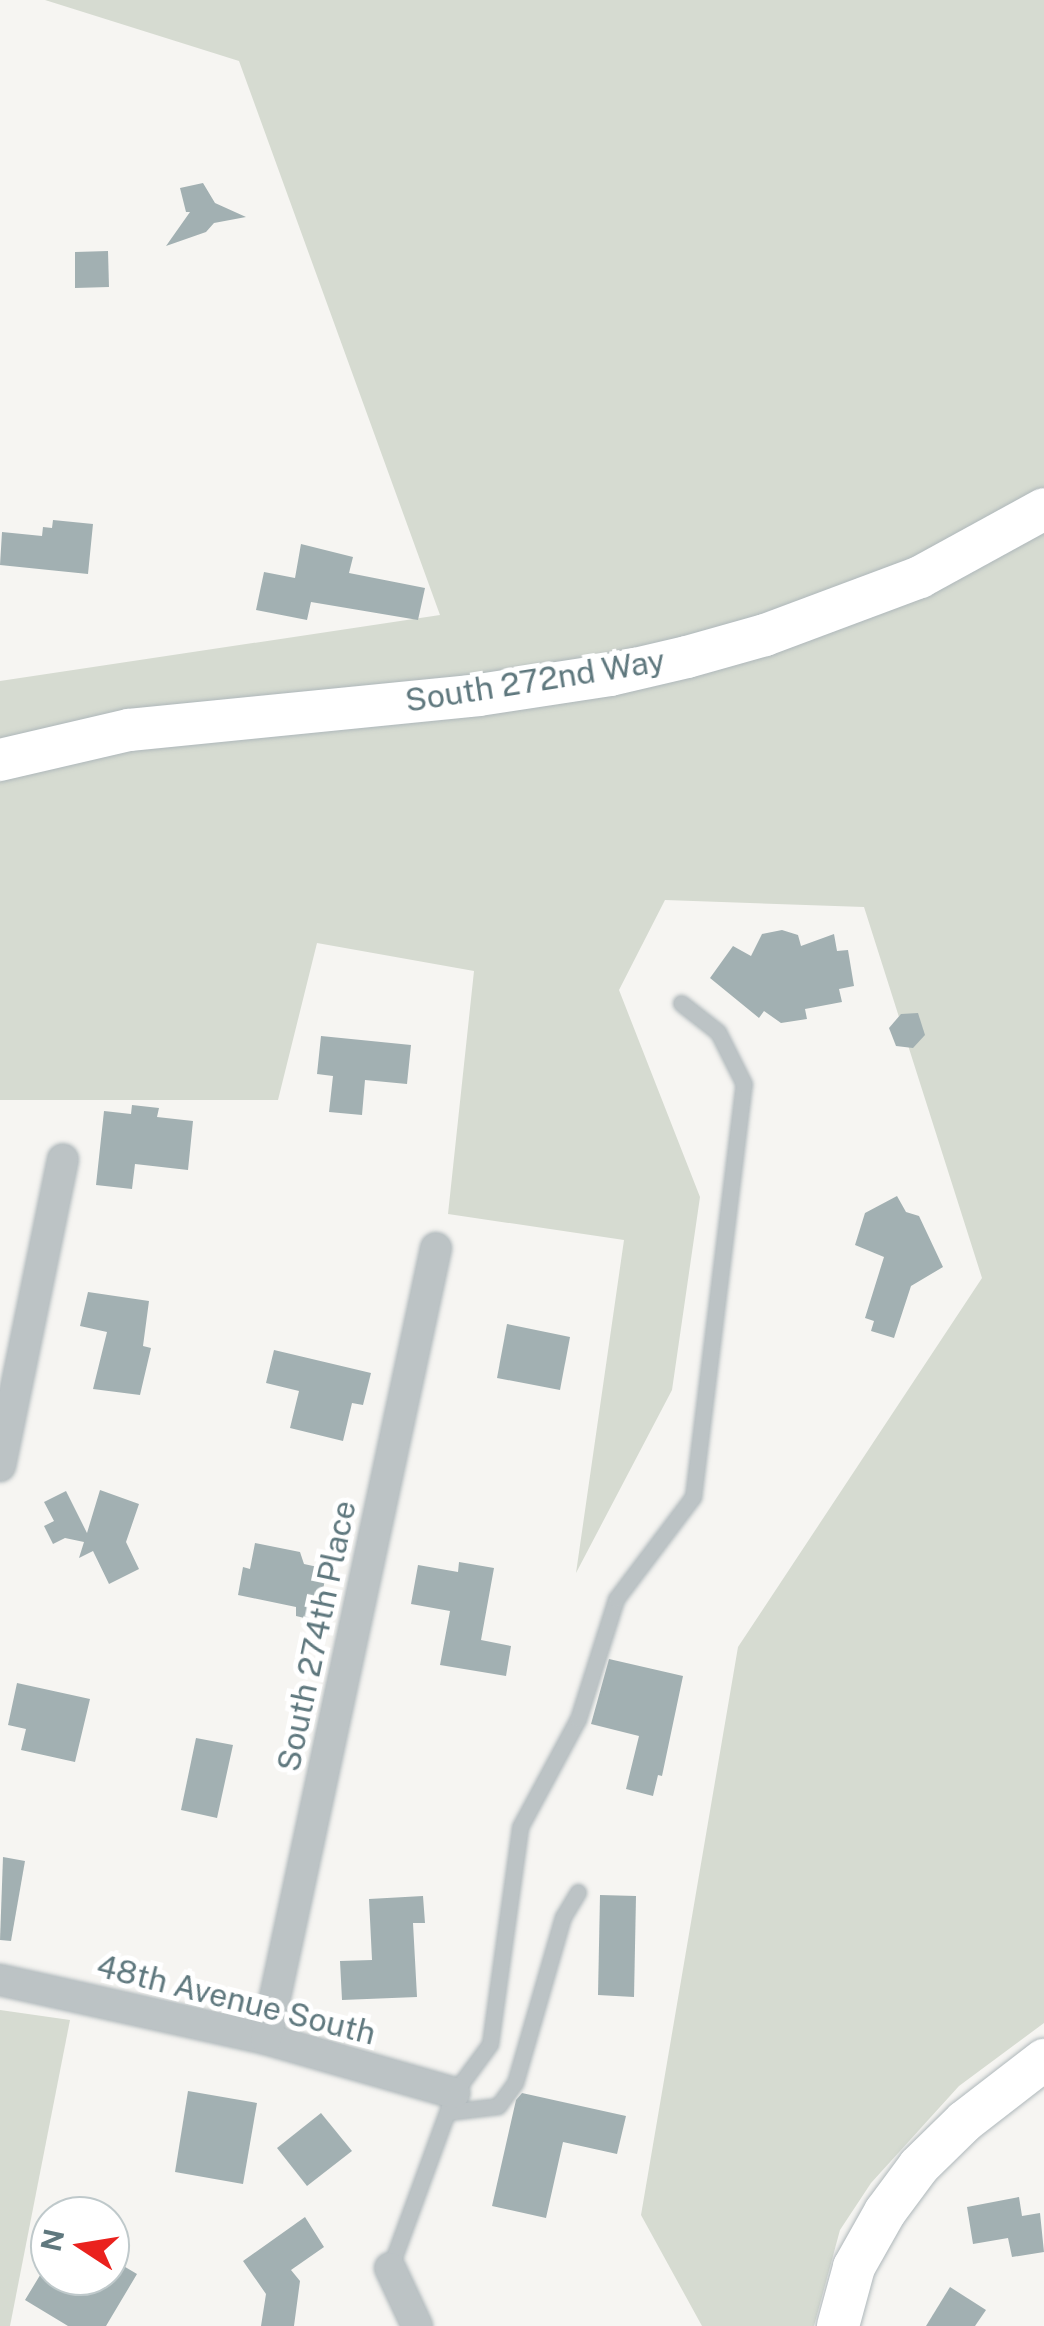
<!DOCTYPE html>
<style>
body{margin:0}
#map{position:relative;width:1044px;height:2326px;overflow:hidden;background:#f6f5f2;font-family:"Public Sans",sans-serif}
div>[style]{position:absolute}
.green>*{inset:0;background:#d6dbd1}
.building>*{inset:0;background:#a2b0b2}
.roads{filter:drop-shadow(0 0 2px #aeb7ba) drop-shadow(0 0 2px #aeb7ba)}
.lane>*{height:15px;margin:-7.5px;padding:0 7.5px;transform-origin:7.5px;border-radius:7.5px;background:#bcc3c5}
.street>*{height:30px;margin:-15px;padding:0 15px;transform-origin:15px;border-radius:15px;background:#bcc3c5}
.secondary>*{height:42px;margin:-21px;padding:0 21px;transform-origin:21px;border-radius:21px;background:#fff}
span{translate:-50% -50%;white-space:nowrap;text-align:center;line-height:1.15;-webkit-text-stroke:10px #fff;paint-order:stroke}
.street-label{font-size:32px;color:#5f787e}
.north{position:absolute;left:30px;top:2196px;width:100px;height:100px;box-sizing:border-box;background:#fff;border:2px solid #bfc9cb;border-radius:50%;rotate:282deg;font-size:28px;font-weight:700;line-height:40px;text-align:center;color:#5f787e}
.north::after{content:'';display:block;margin:auto;width:35px;height:45px;background:#ea221e;clip-path:polygon(50% 0,100% 100%,50% 72%,0 100%)}
</style>
<div id="map">
<div class="green">
<i style="clip-path:polygon(45px 0,1044px 0,1044px 2023px,959px 2086px,871px 2183px,840px 2230px,814px 2326px,702px 2326px,641px 2215px,738px 1647px,982px 1278px,864px 907px,665px 900px,619px 990px,700px 1197px,672px 1390px,576px 1573px,624px 1240px,448px 1214px,474px 971px,317px 943px,278px 1100px,0 1100px,0 681px,440px 615px,239px 61px)"></i>
<i style="clip-path:polygon(0 2010px,70px 2020px,10px 2326px,0 2326px)"></i>
</div>
<div class="building">
<i style="clip-path:polygon(203px 183px,215px 203px,246px 217px,214px 223px,206px 232px,166px 246px,190px 212px,186px 212px,180px 188px)"></i>
<i style="clip-path:polygon(108px 251px,109px 287px,75px 288px,75px 252px)"></i>
<i style="clip-path:polygon(53px 520px,93px 524px,88px 574px,0 565px,2px 532px,42px 536px,43px 527px,52px 528px)"></i>
<i style="clip-path:polygon(301px 544px,353px 557px,349px 573px,425px 588px,418px 620px,311px 602px,307px 620px,256px 610px,264px 572px,295px 578px)"></i>
<i style="clip-path:polygon(782px 930px,798px 935px,801px 946px,834px 934px,837px 951px,848px 950px,854px 986px,839px 989px,842px 1002px,805px 1009px,807px 1019px,781px 1023px,764px 1011px,759px 1018px,710px 978px,733px 946px,751px 956px,762px 934px)"></i>
<i style="clip-path:polygon(918px 1013px,925px 1035px,913px 1048px,896px 1046px,889px 1028px,901px 1014px)"></i>
<i style="clip-path:polygon(321px 1036px,411px 1045px,407px 1084px,365px 1080px,362px 1115px,329px 1112px,333px 1076px,317px 1074px)"></i>
<i style="clip-path:polygon(132px 1105px,159px 1108px,157px 1117px,193px 1121px,188px 1170px,135px 1164px,132px 1189px,96px 1185px,104px 1111px,131px 1114px)"></i>
<i style="clip-path:polygon(897px 1196px,906px 1212px,919px 1216px,943px 1267px,911px 1286px,894px 1338px,871px 1331px,874px 1321px,865px 1318px,884px 1257px,855px 1245px,865px 1213px)"></i>
<i style="clip-path:polygon(88px 1292px,149px 1301px,143px 1346px,151px 1348px,140px 1395px,93px 1389px,107px 1332px,80px 1326px)"></i>
<i style="clip-path:polygon(507px 1324px,570px 1337px,560px 1390px,497px 1378px)"></i>
<i style="clip-path:polygon(274px 1350px,371px 1373px,363px 1405px,352px 1403px,343px 1441px,290px 1428px,299px 1391px,266px 1383px)"></i>
<i style="clip-path:polygon(100px 1490px,139px 1504px,126px 1542px,139px 1569px,109px 1584px,93px 1551px,79px 1558px,84px 1542px,65px 1538px,53px 1544px,44px 1526px,54px 1521px,44px 1502px,66px 1491px,87px 1533px)"></i>
<i style="clip-path:polygon(255px 1543px,300px 1552px,304px 1564px,327px 1569px,317px 1621px,296px 1616px,296px 1607px,238px 1595px,243px 1567px,250px 1569px)"></i>
<i style="clip-path:polygon(459px 1562px,494px 1568px,481px 1640px,511px 1646px,506px 1676px,440px 1665px,450px 1611px,411px 1604px,418px 1565px,458px 1572px)"></i>
<i style="clip-path:polygon(609px 1659px,683px 1676px,662px 1776px,658px 1775px,653px 1796px,626px 1789px,639px 1736px,591px 1724px)"></i>
<i style="clip-path:polygon(17px 1683px,90px 1699px,75px 1762px,21px 1750px,26px 1729px,8px 1725px)"></i>
<i style="clip-path:polygon(196px 1738px,233px 1745px,217px 1818px,181px 1810px)"></i>
<i style="clip-path:polygon(3px 1857px,25px 1861px,11px 1941px,0 1940px)"></i>
<i style="clip-path:polygon(600px 1895px,636px 1896px,634px 1997px,598px 1995px)"></i>
<i style="clip-path:polygon(423px 1896px,425px 1923px,413px 1923px,417px 1997px,342px 2000px,340px 1961px,372px 1960px,369px 1899px)"></i>
<i style="clip-path:polygon(188px 2091px,257px 2103px,243px 2184px,175px 2172px)"></i>
<i style="clip-path:polygon(522px 2093px,626px 2116px,617px 2154px,563px 2142px,546px 2218px,492px 2206px,516px 2100px)"></i>
<i style="clip-path:polygon(321px 2113px,352px 2151px,307px 2186px,277px 2148px)"></i>
<i style="clip-path:polygon(1019px 2197px,1022px 2216px,1040px 2213px,1044px 2252px,1012px 2257px,1008px 2238px,973px 2244px,967px 2207px)"></i>
<i style="clip-path:polygon(305px 2217px,324px 2247px,291px 2270px,300px 2281px,294px 2326px,261px 2326px,266px 2294px,243px 2261px)"></i>
<i style="clip-path:polygon(110px 2258px,137px 2274px,106px 2326px,68px 2326px,25px 2300px,45px 2267px,50px 2276px,74px 2285px,80px 2276px,110px 2276px)"></i>
<i style="clip-path:polygon(950px 2287px,986px 2310px,975px 2326px,926px 2326px)"></i>
</div>
<div class="roads">
<div class="lane">
<i style="left:448px;top:2112px;width:50px;rotate:-6.8deg"></i>
<i style="left:498px;top:2106px;width:29px;rotate:-54deg"></i>
<i style="left:515px;top:2083px;width:173px;rotate:-73.9deg"></i>
<i style="left:563px;top:1917px;width:29px;rotate:-59deg"></i>
<i style="left:390px;top:2268px;width:186px;rotate:-69.9deg"></i>
<i style="left:454px;top:2093px;width:61px;rotate:-53.7deg"></i>
<i style="left:490px;top:2044px;width:219px;rotate:-82.1deg"></i>
<i style="left:520px;top:1827px;width:123px;rotate:-61.8deg"></i>
<i style="left:578px;top:1719px;width:126px;rotate:-72.4deg"></i>
<i style="left:616px;top:1599px;width:128px;rotate:-53deg"></i>
<i style="left:693px;top:1497px;width:416px;rotate:-83deg"></i>
<i style="left:744px;top:1084px;width:58px;rotate:-116.6deg"></i>
<i style="left:718px;top:1032px;width:47px;rotate:-141.9deg"></i>
</div>
<div class="street">
<i style="left:0;top:1466px;width:313px;rotate:-78.4deg"></i>
<i style="left:0;top:1980px;width:272px;rotate:12.5deg"></i>
<i style="left:266px;top:2039px;width:196px;rotate:16deg"></i>
<i style="left:266px;top:2039px;width:809px;rotate:-77.87deg"></i>
<i style="left:390px;top:2268px;width:64px;rotate:65deg"></i>
</div>
<div class="secondary">
<i style="left:0;top:760px;width:132px;rotate:-13.1deg"></i>
<i style="left:129px;top:730px;width:352px;rotate:-5.7deg"></i>
<i style="left:479px;top:695px;width:133px;rotate:-8.7deg"></i>
<i style="left:610px;top:675px;width:79px;rotate:-13.2deg"></i>
<i style="left:687px;top:657px;width:81px;rotate:-15.8deg"></i>
<i style="left:765px;top:635px;width:165px;rotate:-20.5deg"></i>
<i style="left:920px;top:577px;width:141px;rotate:-28.7deg"></i>
<i style="left:838px;top:2326px;width:61px;rotate:-74.8deg"></i>
<i style="left:854px;top:2267px;width:63px;rotate:-60.6deg"></i>
<i style="left:885px;top:2212px;width:57px;rotate:-53.5deg"></i>
<i style="left:919px;top:2166px;width:64px;rotate:-44.4deg"></i>
<i style="left:965px;top:2121px;width:100px;rotate:-37.7deg"></i>
</div>
</div>
<div class="street-label">
<span style="left:535px;top:681px;rotate:-9deg">South 272nd Way</span>
<span style="left:317px;top:1636px;rotate:-78deg">South 274th Place</span>
<span style="left:236px;top:2000px;rotate:14deg">48th Avenue South</span>
</div>
<div class="north">N</div>
</div>
